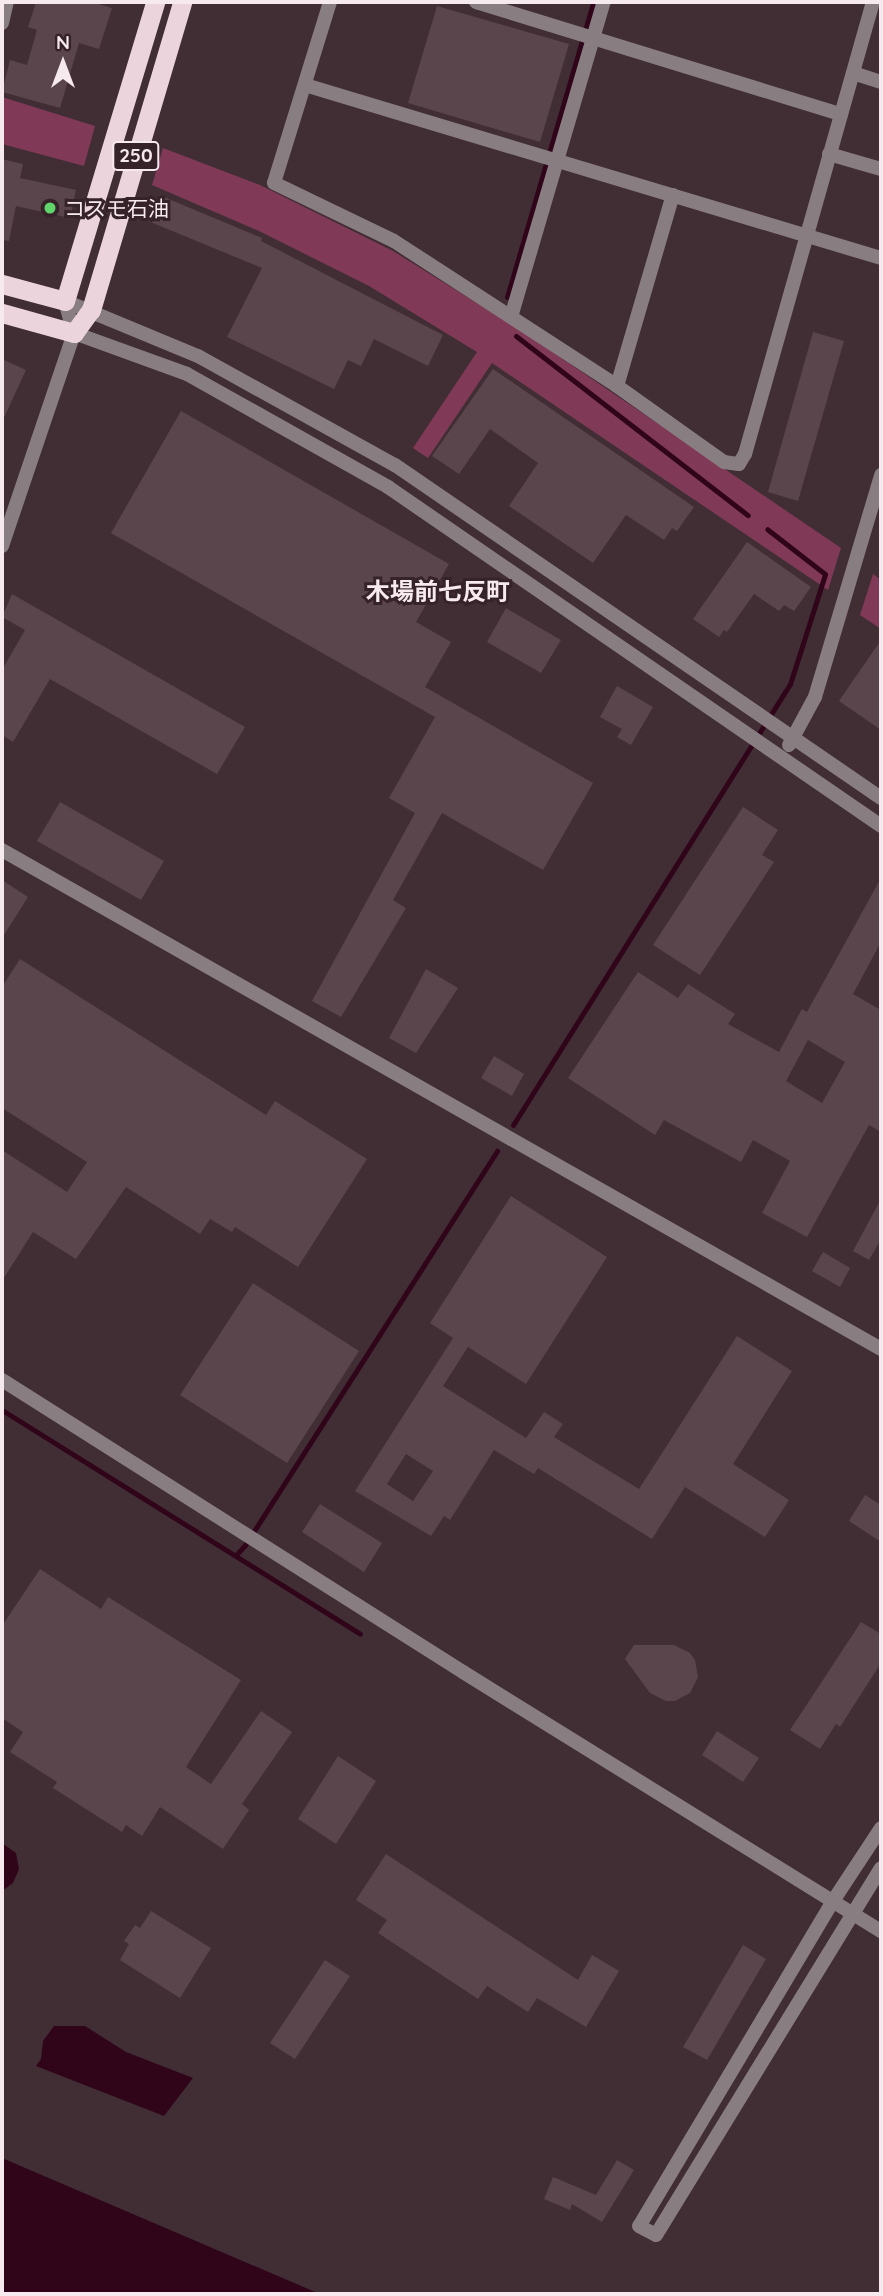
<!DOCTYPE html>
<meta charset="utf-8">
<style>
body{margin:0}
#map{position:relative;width:883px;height:2296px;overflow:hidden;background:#412d34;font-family:Quicksand,"Noto Sans JP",sans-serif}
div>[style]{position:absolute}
.green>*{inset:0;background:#803a57}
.water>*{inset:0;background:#30051a}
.stream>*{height:5px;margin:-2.5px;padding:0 2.5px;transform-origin:2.5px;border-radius:2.5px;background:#30051a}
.building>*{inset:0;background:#5a454c}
.minor>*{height:14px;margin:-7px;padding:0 7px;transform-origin:7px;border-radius:7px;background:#887d80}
.tertiary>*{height:14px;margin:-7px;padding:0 7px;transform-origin:7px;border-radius:7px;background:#887d80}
.trunk>*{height:19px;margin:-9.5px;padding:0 9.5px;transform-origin:9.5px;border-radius:9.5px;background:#ecd4dc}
.dots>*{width:19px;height:19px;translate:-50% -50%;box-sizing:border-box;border:4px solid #36232a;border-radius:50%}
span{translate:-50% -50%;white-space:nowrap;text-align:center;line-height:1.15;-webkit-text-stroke:6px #36232a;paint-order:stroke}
.shield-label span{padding:2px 5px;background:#36232a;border:2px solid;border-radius:5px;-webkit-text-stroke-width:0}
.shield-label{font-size:19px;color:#f7eaee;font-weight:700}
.poi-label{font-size:21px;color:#f7eaee}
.left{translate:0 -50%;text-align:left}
.quarter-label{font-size:24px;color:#f7eaee;font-weight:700}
.frame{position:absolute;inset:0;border:4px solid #f7eaee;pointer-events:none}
.north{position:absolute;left:28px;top:28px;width:70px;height:70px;-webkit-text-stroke:5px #36232a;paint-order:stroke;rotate:0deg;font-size:19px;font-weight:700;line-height:28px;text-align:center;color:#f7eaee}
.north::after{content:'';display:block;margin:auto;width:24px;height:32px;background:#f7eaee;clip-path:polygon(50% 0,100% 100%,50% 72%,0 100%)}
</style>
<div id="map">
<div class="green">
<i style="clip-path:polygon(2px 97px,95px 126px,84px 166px,2px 144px)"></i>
<i style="clip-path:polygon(163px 148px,260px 185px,393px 251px,517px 328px,841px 548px,828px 590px,492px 363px,428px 458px,413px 448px,477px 352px,369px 286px,259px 231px,152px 185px)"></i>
<i style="clip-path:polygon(873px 574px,881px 580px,881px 629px,860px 615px)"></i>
</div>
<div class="water">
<i style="clip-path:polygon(2px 1843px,16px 1853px,19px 1869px,13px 1883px,2px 1891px)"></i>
<i style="clip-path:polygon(54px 2026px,85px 2026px,126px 2052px,193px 2078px,164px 2116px,36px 2066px,41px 2059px,43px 2041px)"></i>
<i style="clip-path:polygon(2px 2158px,320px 2294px,2px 2294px)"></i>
</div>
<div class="stream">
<i style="left:507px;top:297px;width:307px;rotate:-73.7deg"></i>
<i style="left:516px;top:336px;width:293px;rotate:37.7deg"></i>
<i style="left:513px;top:1125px;width:521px;rotate:-57.87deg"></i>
<i style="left:790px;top:684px;width:115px;rotate:-72.3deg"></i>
<i style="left:825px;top:574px;width:73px;rotate:-142.2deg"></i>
<i style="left:2px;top:1410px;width:422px;rotate:32deg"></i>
<i style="left:236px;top:1555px;width:13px;rotate:-48deg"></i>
<i style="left:245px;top:1545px;width:468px;rotate:-57.4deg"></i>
</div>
<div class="building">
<i style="clip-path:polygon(36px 2px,92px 2px,112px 8px,99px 49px,79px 43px,60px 108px,2px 92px,10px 60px,27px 65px,37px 30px,28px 27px)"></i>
<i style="clip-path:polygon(437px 6px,569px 44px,540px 142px,408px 103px)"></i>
<i style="clip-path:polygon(2px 159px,23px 164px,20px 178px,76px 190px,70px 218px,16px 206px,9px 241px,2px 240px)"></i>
<i style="clip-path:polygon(159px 195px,262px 238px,261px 241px,443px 335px,428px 366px,374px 339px,361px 366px,348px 360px,334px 389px,227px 337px,262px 268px,148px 221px)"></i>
<i style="clip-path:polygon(813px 332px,844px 341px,798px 501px,768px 492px)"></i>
<i style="clip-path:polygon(2px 359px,26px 370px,2px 422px)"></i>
<i style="clip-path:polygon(493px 369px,694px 507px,677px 531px,672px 528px,664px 540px,626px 515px,593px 563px,509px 506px,538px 463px,490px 429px,459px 474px,432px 456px)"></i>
<i style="clip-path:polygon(181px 411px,449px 564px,416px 622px,451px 642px,425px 687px,593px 783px,543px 870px,442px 813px,393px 900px,406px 908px,341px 1017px,312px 1001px,415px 813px,389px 798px,435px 717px,111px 533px)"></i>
<i style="clip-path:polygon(747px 542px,811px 587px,794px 611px,784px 605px,779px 611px,754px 594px,727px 632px,724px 630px,719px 637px,693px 619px)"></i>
<i style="clip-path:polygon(12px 594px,245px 727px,217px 774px,50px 679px,13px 742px,2px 735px,2px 670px,25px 630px,2px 617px)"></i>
<i style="clip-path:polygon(506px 608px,561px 640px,541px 673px,487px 642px)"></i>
<i style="clip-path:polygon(881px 640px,881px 730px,839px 701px)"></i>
<i style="clip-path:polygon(617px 686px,653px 707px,631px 745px,617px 737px,622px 729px,600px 717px)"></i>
<i style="clip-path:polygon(60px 802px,164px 861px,141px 900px,37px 841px)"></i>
<i style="clip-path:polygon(743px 807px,778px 830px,762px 855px,774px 862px,700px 975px,653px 945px)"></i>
<i style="clip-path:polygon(evenodd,881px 878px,881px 942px,853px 994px,881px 1010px,881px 1132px,869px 1125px,807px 1237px,762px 1213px,790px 1161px,753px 1140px,741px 1162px,664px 1120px,655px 1135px,568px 1078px,638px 972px,678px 998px,688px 984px,735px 1014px,728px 1024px,779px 1052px,802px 1009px,807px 1012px,881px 878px,808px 1040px,845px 1062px,822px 1103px,786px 1081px,808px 1040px)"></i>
<i style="clip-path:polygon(2px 880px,28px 897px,2px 938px)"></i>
<i style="clip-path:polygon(20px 959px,266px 1115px,275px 1101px,367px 1159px,298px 1267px,235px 1227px,232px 1232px,210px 1219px,200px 1234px,126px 1187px,76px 1259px,33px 1232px,2px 1281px,2px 1150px,67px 1192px,87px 1162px,2px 1108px,2px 987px)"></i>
<i style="clip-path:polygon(426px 969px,458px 988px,416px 1053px,389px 1038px)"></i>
<i style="clip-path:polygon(494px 1056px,524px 1074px,512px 1096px,481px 1078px)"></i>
<i style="clip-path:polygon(evenodd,511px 1196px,607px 1257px,526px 1384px,468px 1347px,443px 1386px,526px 1438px,544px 1412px,563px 1424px,554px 1437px,639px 1489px,737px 1336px,792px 1371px,733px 1464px,789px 1500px,765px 1537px,685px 1487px,652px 1539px,538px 1468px,534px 1474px,494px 1450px,450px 1520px,444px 1516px,431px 1536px,355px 1491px,453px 1338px,430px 1323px,511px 1196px,406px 1454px,433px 1471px,413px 1501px,387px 1484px,406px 1454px)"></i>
<i style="clip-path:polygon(881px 1199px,881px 1239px,869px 1260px,853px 1251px)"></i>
<i style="clip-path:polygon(823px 1252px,850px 1268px,840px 1287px,812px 1271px)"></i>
<i style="clip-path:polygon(253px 1283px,359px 1351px,287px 1463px,180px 1395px)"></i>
<i style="clip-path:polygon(865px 1495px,881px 1505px,881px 1542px,849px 1521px)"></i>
<i style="clip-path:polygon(320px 1504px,382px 1543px,364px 1572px,302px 1532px)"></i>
<i style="clip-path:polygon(40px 1569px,101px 1609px,108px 1597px,241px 1680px,186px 1767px,211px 1784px,261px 1711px,292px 1732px,242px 1804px,249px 1810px,223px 1849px,160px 1807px,142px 1836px,126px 1825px,122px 1832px,53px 1788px,57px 1782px,10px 1752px,23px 1732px,2px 1718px,2px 1626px)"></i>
<i style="clip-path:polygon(861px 1622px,881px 1634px,881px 1663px,840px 1727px,836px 1724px,820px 1749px,790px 1730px)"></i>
<i style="clip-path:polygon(634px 1645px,674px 1645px,690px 1653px,695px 1660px,698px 1677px,690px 1693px,675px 1701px,666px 1701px,650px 1693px,625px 1659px)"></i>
<i style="clip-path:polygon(717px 1731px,759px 1758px,743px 1782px,702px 1755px)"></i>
<i style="clip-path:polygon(338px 1756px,376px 1781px,336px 1844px,298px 1819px)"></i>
<i style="clip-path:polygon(386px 1854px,578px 1980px,592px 1955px,619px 1971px,586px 2027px,537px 1998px,528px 2012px,487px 1986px,478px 1999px,378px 1933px,387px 1920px,356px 1900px)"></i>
<i style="clip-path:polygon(151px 1911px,211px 1948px,180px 1998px,120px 1960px,129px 1944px,124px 1941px,135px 1925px,140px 1928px)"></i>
<i style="clip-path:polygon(743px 1945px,766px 1959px,707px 2060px,683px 2047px)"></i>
<i style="clip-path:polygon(325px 1960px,350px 1976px,295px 2059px,270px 2043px)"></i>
<i style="clip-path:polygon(617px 2160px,634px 2170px,602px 2222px,572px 2204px,570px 2210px,544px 2199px,553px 2177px,596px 2195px)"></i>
</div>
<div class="minor">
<i style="left:330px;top:2px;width:189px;rotate:107.2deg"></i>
<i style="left:274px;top:183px;width:133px;rotate:25.8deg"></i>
<i style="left:394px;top:241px;width:266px;rotate:33deg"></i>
<i style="left:617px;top:386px;width:131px;rotate:35.4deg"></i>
<i style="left:724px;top:462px;width:15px;rotate:8deg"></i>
<i style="left:739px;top:464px;width:12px;rotate:-59deg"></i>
<i style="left:745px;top:454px;width:470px;rotate:-74.2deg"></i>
<i style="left:476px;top:2px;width:382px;rotate:17.1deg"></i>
<i style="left:2px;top:23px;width:22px;rotate:-77deg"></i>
<i style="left:853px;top:73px;width:29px;rotate:18deg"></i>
<i style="left:305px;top:85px;width:601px;rotate:16.72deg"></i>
<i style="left:829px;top:154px;width:54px;rotate:16.1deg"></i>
<i style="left:511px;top:317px;width:328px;rotate:-73.6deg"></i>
<i style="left:617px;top:386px;width:199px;rotate:-73.7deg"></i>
</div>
<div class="tertiary">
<i style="left:65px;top:301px;width:144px;rotate:22.5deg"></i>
<i style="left:198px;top:356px;width:225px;rotate:29deg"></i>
<i style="left:395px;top:465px;width:589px;rotate:34.42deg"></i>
<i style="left:74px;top:333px;width:120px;rotate:19.9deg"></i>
<i style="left:187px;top:374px;width:231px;rotate:29.3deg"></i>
<i style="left:388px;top:487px;width:598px;rotate:34.51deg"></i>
<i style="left:2px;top:546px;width:225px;rotate:-71.3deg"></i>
<i style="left:74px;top:333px;width:33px;rotate:-106deg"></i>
<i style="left:789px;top:745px;width:55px;rotate:-61.6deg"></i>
<i style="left:815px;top:697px;width:232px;rotate:-73.4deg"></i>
<i style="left:2px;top:850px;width:1011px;rotate:29.58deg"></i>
<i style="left:2px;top:1380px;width:546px;rotate:32.35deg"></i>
<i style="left:463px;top:1672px;width:492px;rotate:31.8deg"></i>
<i style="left:881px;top:1828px;width:87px;rotate:123.3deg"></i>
<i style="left:833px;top:1901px;width:378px;rotate:120.8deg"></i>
<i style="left:639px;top:2226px;width:19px;rotate:28deg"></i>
<i style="left:656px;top:2235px;width:430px;rotate:-58.5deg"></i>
</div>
<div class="trunk">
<i style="left:2px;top:284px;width:65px;rotate:15.1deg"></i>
<i style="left:65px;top:301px;width:312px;rotate:-73.2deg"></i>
<i style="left:2px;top:313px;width:75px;rotate:15.5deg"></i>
<i style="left:74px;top:333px;width:29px;rotate:-54deg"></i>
<i style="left:91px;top:310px;width:321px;rotate:-73.5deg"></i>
</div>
<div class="dots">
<i style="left:50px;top:208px;background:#5fd56b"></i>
</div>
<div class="shield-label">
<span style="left:136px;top:156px">250</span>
</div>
<div class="poi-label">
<span class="left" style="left:64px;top:208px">コスモ石油</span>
</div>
<div class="quarter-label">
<span style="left:438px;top:592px">木場前七反町</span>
</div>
<div class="frame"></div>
<div class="north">N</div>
</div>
